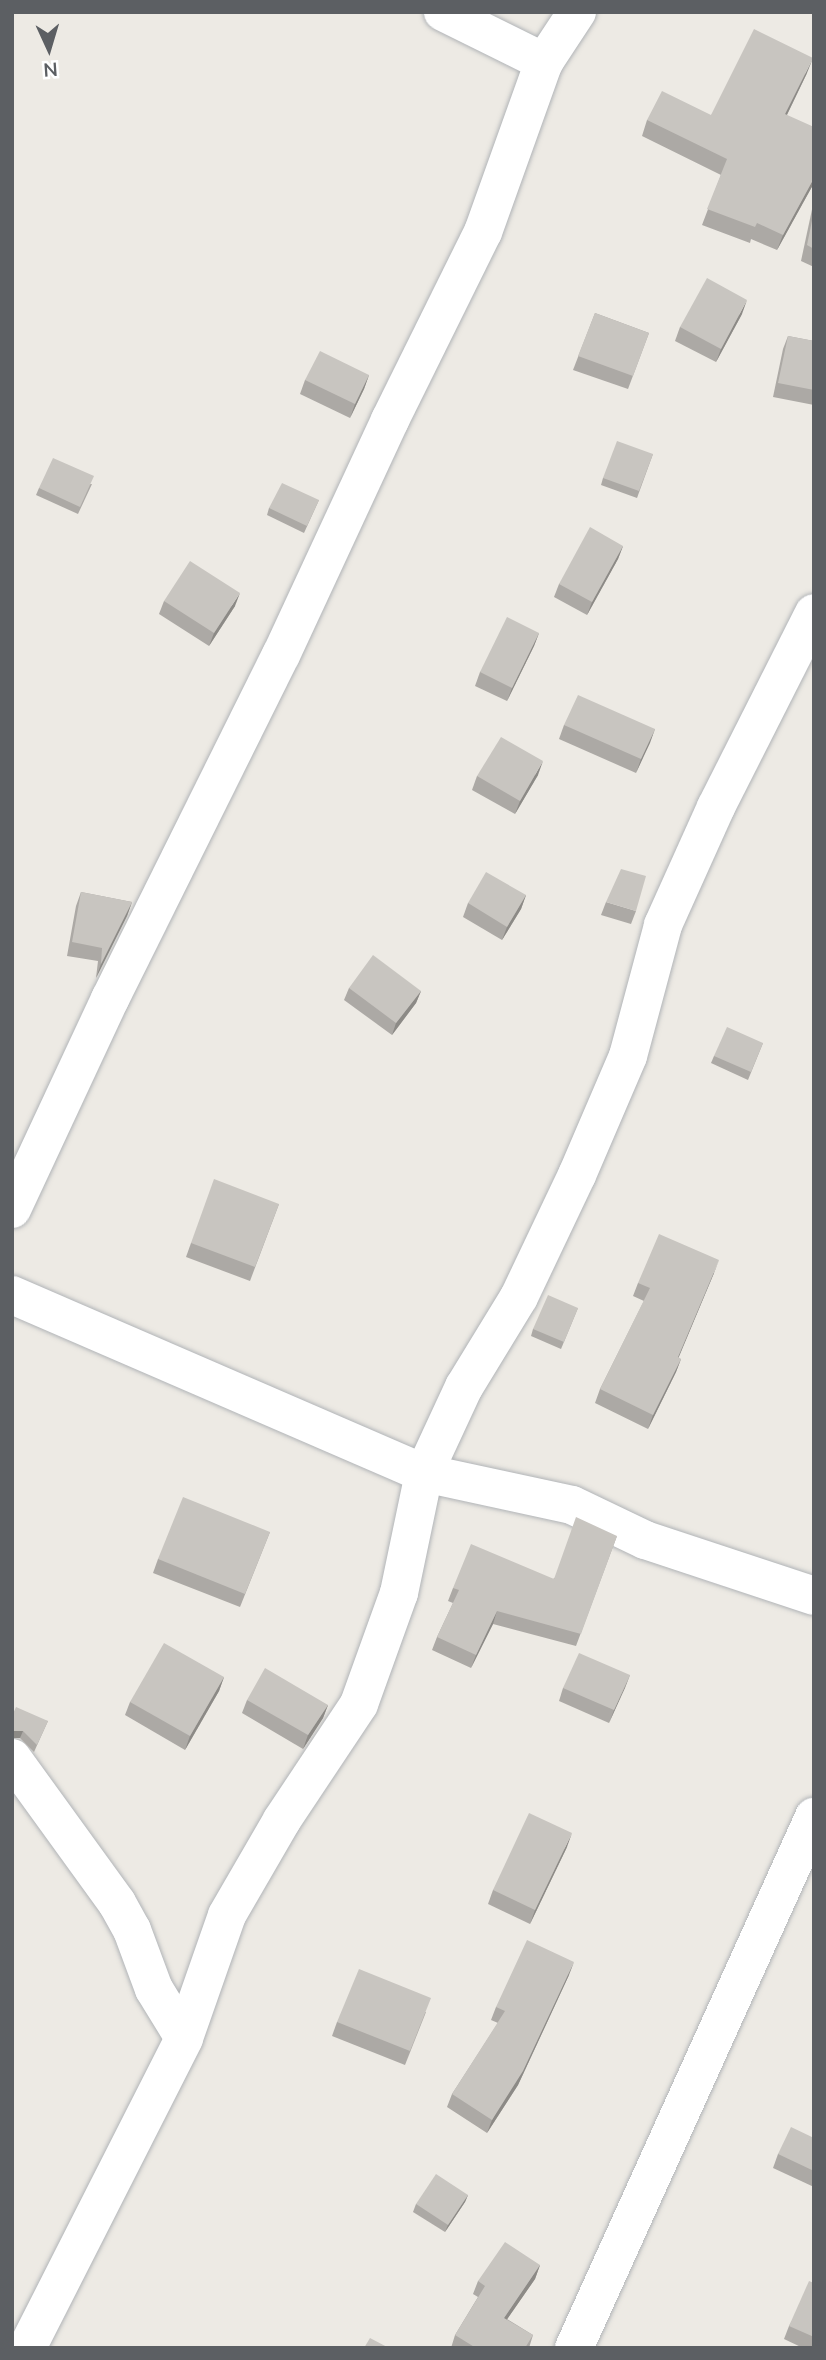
<!DOCTYPE html>
<style>
body{margin:0}
#map{position:relative;width:826px;height:2360px;overflow:hidden;background:#edeae4;font-family:Mulish,sans-serif}
div>[style]{position:absolute}
.roads{filter:drop-shadow(0 0 2px #b1b4b7) drop-shadow(0 0 2px #b1b4b7)}
.minor>*{height:38px;margin:-19px;padding:0 19px;transform-origin:19px;border-radius:19px;background:#fff}
.wall>*{inset:0;background:#aca9a5}
.shaded-wall>*{inset:0;background:#8c8a86}
.building>*{inset:0;background:#c8c5c0}
span{translate:-50% -50%;white-space:nowrap;text-align:center;line-height:1.15;-webkit-text-stroke:5px #fff;paint-order:stroke}
.frame{position:absolute;inset:0;border:14px solid #5c5f63;pointer-events:none}
.north{position:absolute;left:14px;top:14px;width:70px;height:70px;-webkit-text-stroke:5px #fff;paint-order:stroke;rotate:176deg;font-size:19px;font-weight:700;line-height:28px;text-align:center;color:#5c5f63}
.north::after{content:'';display:block;margin:auto;width:24px;height:32px;background:#5c5f63;clip-path:polygon(50% 0,100% 100%,50% 72%,0 100%)}
</style>
<div id="map">
<div class="roads">
<div class="minor">
<i style="left:443px;top:12px;width:113px;rotate:26.3deg"></i>
<i style="left:12px;top:1209px;width:232px;rotate:-65deg"></i>
<i style="left:110px;top:999px;width:384px;rotate:-63.6deg"></i>
<i style="left:281px;top:655px;width:259px;rotate:-65.1deg"></i>
<i style="left:390px;top:420px;width:210px;rotate:-63.7deg"></i>
<i style="left:483px;top:232px;width:181px;rotate:-70.3deg"></i>
<i style="left:544px;top:62px;width:60px;rotate:-56.6deg"></i>
<i style="left:12px;top:1295px;width:449px;rotate:23.4deg"></i>
<i style="left:424px;top:1473px;width:151px;rotate:12.2deg"></i>
<i style="left:572px;top:1505px;width:81px;rotate:25.6deg"></i>
<i style="left:645px;top:1540px;width:178px;rotate:18.3deg"></i>
<i style="left:12px;top:1758px;width:179px;rotate:54.1deg"></i>
<i style="left:117px;top:1903px;width:31px;rotate:61deg"></i>
<i style="left:132px;top:1930px;width:63px;rotate:69.6deg"></i>
<i style="left:154px;top:1989px;width:57px;rotate:58.5deg"></i>
<i style="left:27px;top:2348px;width:347px;rotate:-63.1deg"></i>
<i style="left:184px;top:2038px;width:130px;rotate:-70.7deg"></i>
<i style="left:227px;top:1915px;width:110px;rotate:-59.9deg"></i>
<i style="left:282px;top:1820px;width:139px;rotate:-56.4deg"></i>
<i style="left:359px;top:1704px;width:118px;rotate:-70.2deg"></i>
<i style="left:399px;top:1593px;width:123px;rotate:-78.2deg"></i>
<i style="left:424px;top:1473px;width:95px;rotate:-65.1deg"></i>
<i style="left:464px;top:1387px;width:105px;rotate:-58.6deg"></i>
<i style="left:519px;top:1297px;width:135px;rotate:-64.6deg"></i>
<i style="left:577px;top:1175px;width:129px;rotate:-66.8deg"></i>
<i style="left:628px;top:1056px;width:136px;rotate:-75deg"></i>
<i style="left:663px;top:925px;width:129px;rotate:-65.8deg"></i>
<i style="left:716px;top:807px;width:217px;rotate:-63.2deg"></i>
<i style="left:574px;top:2348px;width:583px;rotate:-65.68deg"></i>
</div>
</div>
<div class="wall">
<i style="clip-path:polygon(807px 73px,787px 115px,814px 183px,777px 250px,751px 239px,750px 243px,702px 225px,721px 175px,642px 136px,647px 120px,711px 115px)"></i>
<i style="clip-path:polygon(814px 200px,814px 267px,801px 261px)"></i>
<i style="clip-path:polygon(595px 313px,649px 333px,628px 389px,573px 370px)"></i>
<i style="clip-path:polygon(742px 314px,716px 362px,675px 341px,680px 327px)"></i>
<i style="clip-path:polygon(788px 336px,814px 341px,814px 405px,773px 397px,783px 349px)"></i>
<i style="clip-path:polygon(369px 375px,364px 389px,350px 418px,300px 394px,305px 380px)"></i>
<i style="clip-path:polygon(653px 454px,637px 498px,601px 485px,603px 478px)"></i>
<i style="clip-path:polygon(92px 484px,78px 514px,36px 495px,39px 488px)"></i>
<i style="clip-path:polygon(319px 500px,304px 533px,267px 515px,269px 508px)"></i>
<i style="clip-path:polygon(623px 546px,618px 559px,587px 615px,554px 597px,559px 584px)"></i>
<i style="clip-path:polygon(164px 601px,235px 606px,209px 646px,159px 614px)"></i>
<i style="clip-path:polygon(539px 633px,534px 646px,507px 701px,475px 686px,480px 672px)"></i>
<i style="clip-path:polygon(564px 725px,655px 729px,636px 773px,559px 739px)"></i>
<i style="clip-path:polygon(538px 775px,515px 814px,472px 790px,477px 776px)"></i>
<i style="clip-path:polygon(81px 892px,132px 902px,127px 916px,96px 978px,98px 961px,67px 956px,76px 906px)"></i>
<i style="clip-path:polygon(526px 895px,521px 909px,502px 940px,463px 917px,468px 903px)"></i>
<i style="clip-path:polygon(606px 902px,636px 911px,631px 924px,601px 915px)"></i>
<i style="clip-path:polygon(349px 988px,421px 991px,416px 1003px,392px 1035px,344px 1000px)"></i>
<i style="clip-path:polygon(763px 1043px,748px 1080px,711px 1063px,714px 1056px)"></i>
<i style="clip-path:polygon(279px 1204px,250px 1281px,186px 1257px,191px 1243px)"></i>
<i style="clip-path:polygon(714px 1273px,678px 1358px,681px 1359px,676px 1372px,648px 1429px,595px 1403px,600px 1389px,644px 1301px,633px 1296px,638px 1283px)"></i>
<i style="clip-path:polygon(578px 1308px,561px 1349px,531px 1336px,533px 1329px)"></i>
<i style="clip-path:polygon(270px 1532px,240px 1607px,153px 1573px,158px 1559px)"></i>
<i style="clip-path:polygon(617px 1536px,576px 1646px,493px 1624px,471px 1668px,432px 1650px,437px 1637px,453px 1603px,448px 1601px,453px 1588px,553px 1579px)"></i>
<i style="clip-path:polygon(630px 1675px,609px 1723px,559px 1701px,563px 1688px)"></i>
<i style="clip-path:polygon(224px 1677px,219px 1691px,185px 1750px,125px 1715px,130px 1702px)"></i>
<i style="clip-path:polygon(247px 1700px,328px 1705px,323px 1718px,303px 1749px,242px 1713px)"></i>
<i style="clip-path:polygon(12px 1716px,48px 1721px,34px 1752px,20px 1738px,12px 1738px)"></i>
<i style="clip-path:polygon(567px 1847px,530px 1924px,488px 1904px,493px 1890px)"></i>
<i style="clip-path:polygon(569px 1975px,518px 2085px,487px 2133px,447px 2107px,452px 2094px,498px 2023px,491px 2020px,496px 2007px)"></i>
<i style="clip-path:polygon(426px 2012px,405px 2065px,332px 2036px,337px 2022px)"></i>
<i style="clip-path:polygon(814px 2138px,814px 2187px,773px 2168px,778px 2154px)"></i>
<i style="clip-path:polygon(468px 2195px,465px 2202px,445px 2232px,413px 2212px,416px 2204px)"></i>
<i style="clip-path:polygon(540px 2265px,535px 2279px,507px 2319px,533px 2335px,529px 2348px,451px 2348px,455px 2335px,478px 2297px,473px 2294px,478px 2281px)"></i>
<i style="clip-path:polygon(814px 2283px,814px 2348px,803px 2348px,784px 2339px,789px 2326px)"></i>
</div>
<div class="shaded-wall">
<i style="clip-path:polygon(813px 58px,807px 73px,780px 129px,785px 114px)"></i>
<i style="clip-path:polygon(814px 178px,814px 183px,777px 250px,783px 235px)"></i>
<i style="clip-path:polygon(747px 300px,742px 314px,716px 362px,721px 349px)"></i>
<i style="clip-path:polygon(369px 375px,364px 389px,350px 418px,355px 404px)"></i>
<i style="clip-path:polygon(623px 546px,618px 559px,587px 615px,592px 602px)"></i>
<i style="clip-path:polygon(240px 593px,235px 606px,209px 646px,214px 633px)"></i>
<i style="clip-path:polygon(539px 633px,534px 646px,507px 701px,512px 688px)"></i>
<i style="clip-path:polygon(655px 729px,650px 743px,636px 773px,641px 759px)"></i>
<i style="clip-path:polygon(543px 761px,538px 775px,515px 814px,520px 801px)"></i>
<i style="clip-path:polygon(526px 895px,521px 909px,502px 940px,507px 927px)"></i>
<i style="clip-path:polygon(132px 902px,127px 916px,96px 978px,101px 964px)"></i>
<i style="clip-path:polygon(421px 991px,416px 1003px,392px 1035px,396px 1023px)"></i>
<i style="clip-path:polygon(719px 1260px,714px 1273px,673px 1371px,678px 1357px)"></i>
<i style="clip-path:polygon(681px 1359px,676px 1372px,648px 1429px,653px 1415px)"></i>
<i style="clip-path:polygon(497px 1611px,493px 1624px,471px 1668px,476px 1655px)"></i>
<i style="clip-path:polygon(630px 1675px,625px 1688px,609px 1723px,614px 1710px)"></i>
<i style="clip-path:polygon(224px 1677px,219px 1691px,185px 1750px,190px 1736px)"></i>
<i style="clip-path:polygon(328px 1705px,323px 1718px,303px 1749px,308px 1735px)"></i>
<i style="clip-path:polygon(12px 1731px,23px 1731px,20px 1738px,12px 1738px)"></i>
<i style="clip-path:polygon(572px 1833px,567px 1847px,530px 1924px,535px 1910px)"></i>
<i style="clip-path:polygon(574px 1962px,569px 1975px,518px 2085px,487px 2133px,492px 2120px)"></i>
<i style="clip-path:polygon(468px 2195px,465px 2202px,445px 2232px,448px 2225px)"></i>
<i style="clip-path:polygon(540px 2265px,535px 2279px,499px 2331px,504px 2318px)"></i>
</div>
<div class="building">
<i style="clip-path:polygon(754px 29px,813px 58px,785px 114px,814px 127px,814px 178px,783px 235px,757px 223px,755px 227px,707px 209px,727px 159px,647px 120px,662px 91px,711px 115px)"></i>
<i style="clip-path:polygon(814px 211px,814px 249px,807px 245px)"></i>
<i style="clip-path:polygon(707px 278px,747px 300px,721px 349px,680px 327px)"></i>
<i style="clip-path:polygon(595px 313px,649px 333px,633px 376px,578px 356px)"></i>
<i style="clip-path:polygon(788px 336px,814px 341px,814px 390px,778px 383px)"></i>
<i style="clip-path:polygon(320px 351px,369px 375px,355px 404px,305px 380px)"></i>
<i style="clip-path:polygon(617px 441px,653px 454px,639px 491px,603px 478px)"></i>
<i style="clip-path:polygon(53px 458px,94px 476px,80px 507px,39px 488px)"></i>
<i style="clip-path:polygon(282px 483px,319px 500px,307px 526px,269px 508px)"></i>
<i style="clip-path:polygon(590px 527px,623px 546px,592px 602px,559px 584px)"></i>
<i style="clip-path:polygon(190px 561px,240px 593px,214px 633px,164px 601px)"></i>
<i style="clip-path:polygon(507px 617px,539px 633px,512px 688px,480px 672px)"></i>
<i style="clip-path:polygon(578px 695px,655px 729px,641px 759px,564px 725px)"></i>
<i style="clip-path:polygon(501px 737px,543px 761px,520px 801px,477px 776px)"></i>
<i style="clip-path:polygon(621px 869px,646px 876px,636px 911px,606px 902px)"></i>
<i style="clip-path:polygon(486px 872px,526px 895px,507px 927px,468px 903px)"></i>
<i style="clip-path:polygon(81px 892px,132px 902px,101px 964px,102px 948px,72px 942px)"></i>
<i style="clip-path:polygon(373px 955px,421px 991px,396px 1023px,349px 988px)"></i>
<i style="clip-path:polygon(727px 1027px,763px 1043px,751px 1072px,714px 1056px)"></i>
<i style="clip-path:polygon(214px 1179px,279px 1204px,255px 1267px,191px 1243px)"></i>
<i style="clip-path:polygon(659px 1234px,719px 1260px,678px 1357px,681px 1359px,653px 1415px,600px 1389px,650px 1288px,638px 1283px)"></i>
<i style="clip-path:polygon(548px 1295px,578px 1308px,564px 1342px,533px 1329px)"></i>
<i style="clip-path:polygon(183px 1497px,270px 1532px,245px 1594px,158px 1559px)"></i>
<i style="clip-path:polygon(576px 1517px,617px 1536px,581px 1634px,497px 1611px,476px 1655px,437px 1637px,459px 1590px,453px 1588px,471px 1544px,554px 1579px)"></i>
<i style="clip-path:polygon(164px 1643px,224px 1677px,190px 1736px,130px 1702px)"></i>
<i style="clip-path:polygon(579px 1653px,630px 1675px,614px 1710px,563px 1688px)"></i>
<i style="clip-path:polygon(265px 1668px,328px 1705px,308px 1735px,247px 1700px)"></i>
<i style="clip-path:polygon(16px 1707px,48px 1721px,37px 1745px,23px 1731px,12px 1731px,12px 1716px)"></i>
<i style="clip-path:polygon(529px 1813px,572px 1833px,535px 1910px,493px 1890px)"></i>
<i style="clip-path:polygon(527px 1940px,574px 1962px,523px 2071px,492px 2120px,452px 2094px,505px 2011px,496px 2007px)"></i>
<i style="clip-path:polygon(359px 1969px,431px 1998px,410px 2051px,337px 2022px)"></i>
<i style="clip-path:polygon(791px 2127px,814px 2138px,814px 2171px,778px 2154px)"></i>
<i style="clip-path:polygon(436px 2174px,468px 2195px,448px 2225px,416px 2204px)"></i>
<i style="clip-path:polygon(505px 2242px,540px 2265px,504px 2318px,533px 2335px,525px 2348px,476px 2348px,455px 2335px,485px 2286px,478px 2281px)"></i>
<i style="clip-path:polygon(809px 2281px,814px 2283px,814px 2337px,789px 2326px)"></i>
<i style="clip-path:polygon(370px 2338px,389px 2348px,364px 2348px)"></i>
</div>
<div class="frame"></div>
<div class="north">N</div>
</div>
